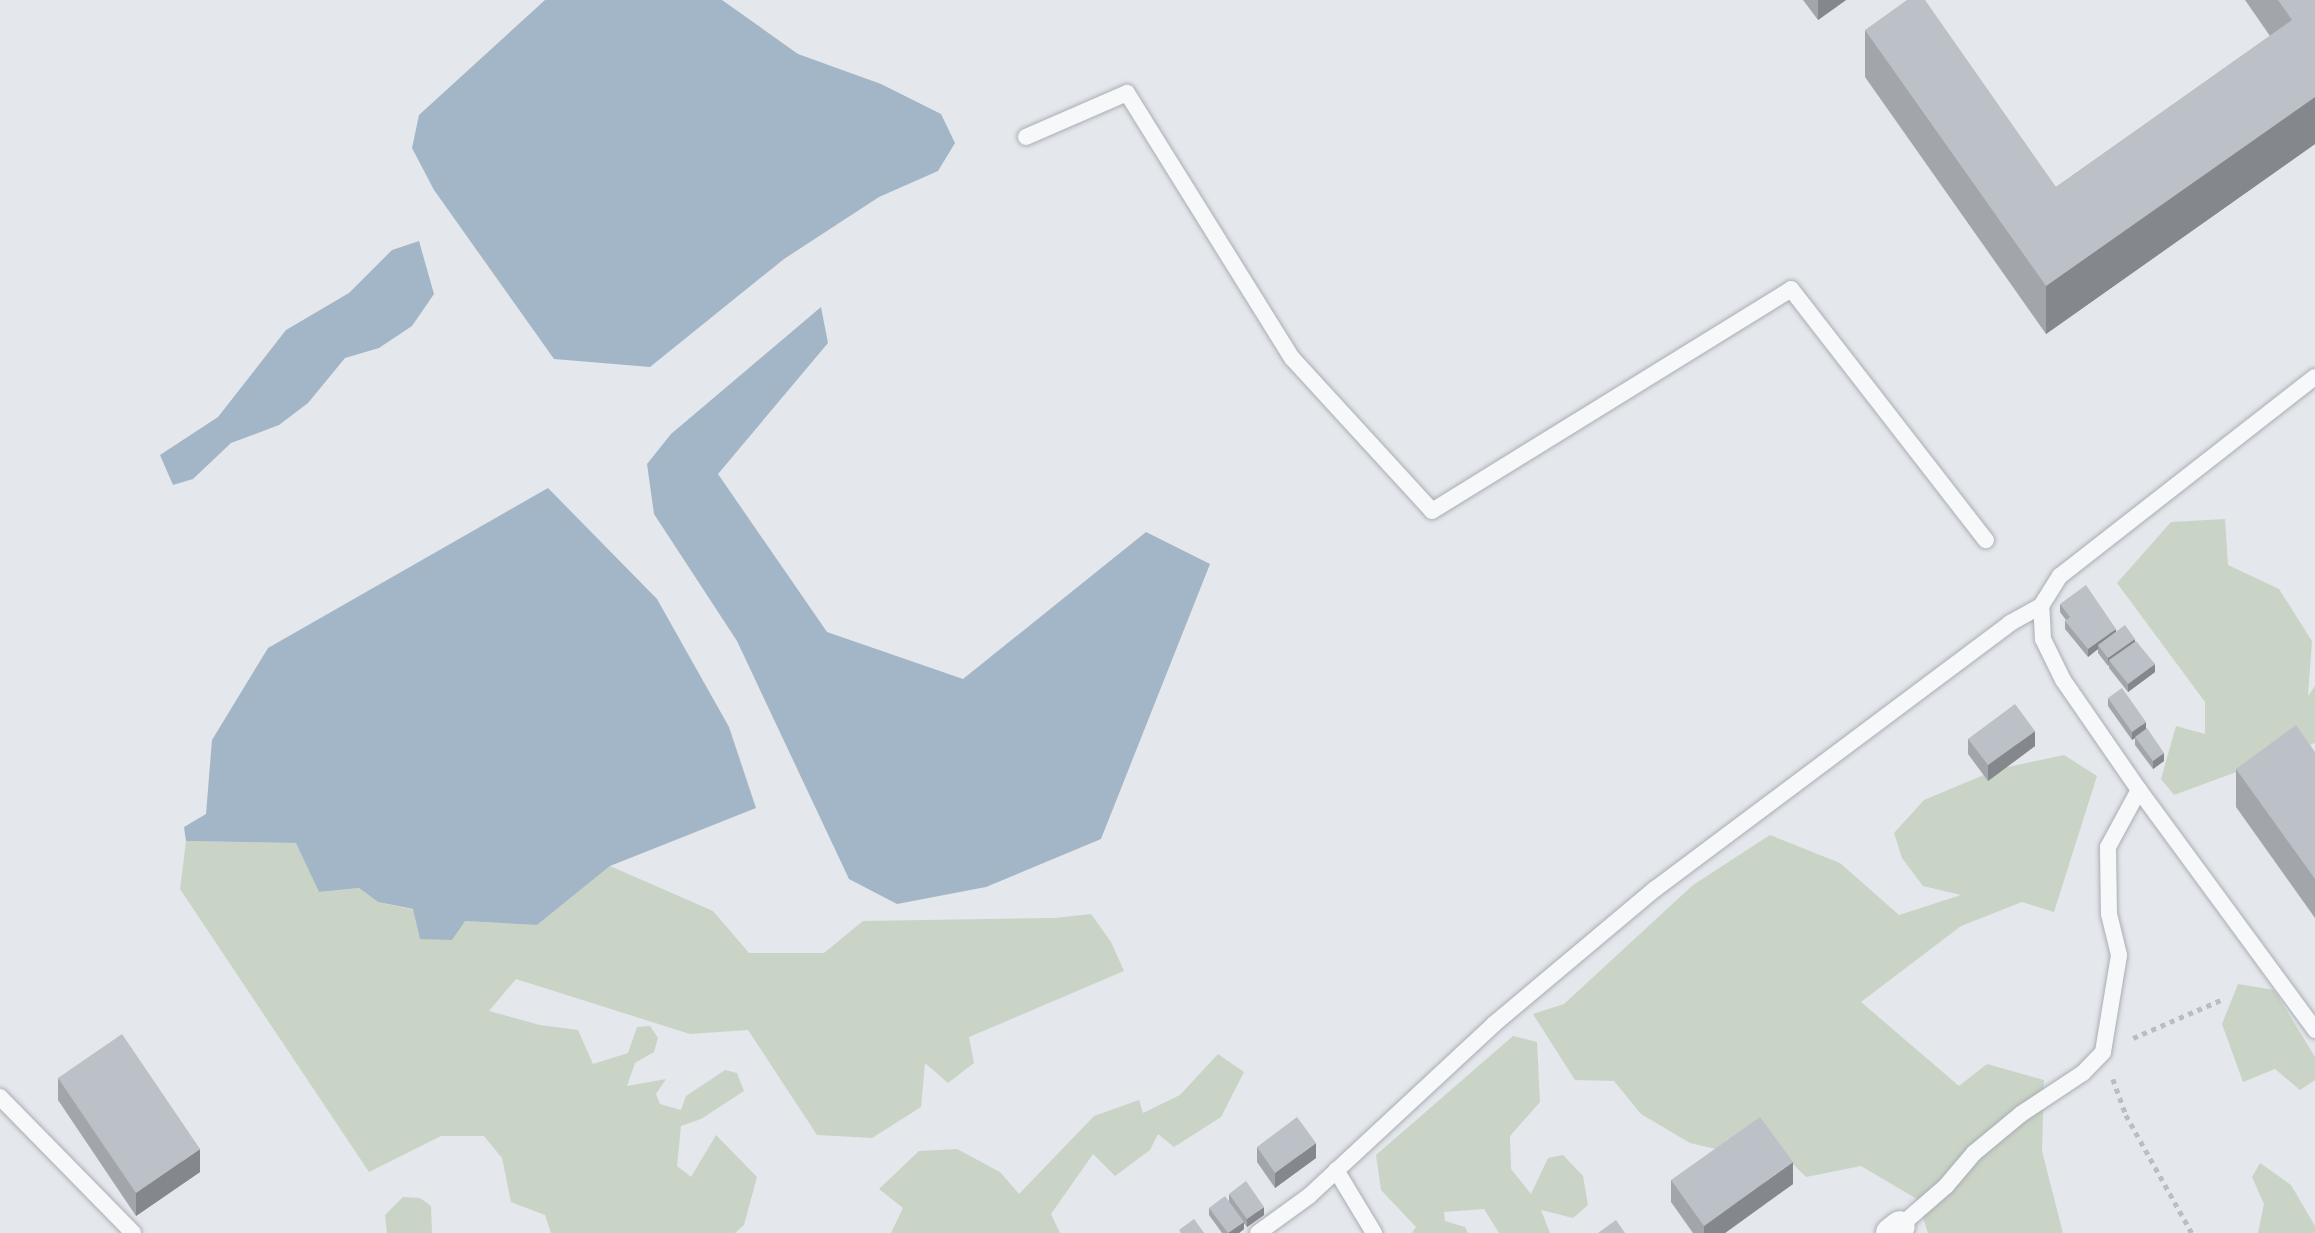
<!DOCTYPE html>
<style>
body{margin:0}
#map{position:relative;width:2315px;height:1233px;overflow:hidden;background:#e4e7eb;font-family:"Fira Sans",sans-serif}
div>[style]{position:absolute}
.green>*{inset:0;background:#cad4c6}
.water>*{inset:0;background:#a3b6c7}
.path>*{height:4.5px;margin-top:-2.25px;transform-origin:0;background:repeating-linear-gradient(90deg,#babec2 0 5px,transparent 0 10px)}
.roads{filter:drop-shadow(0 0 2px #a9aeb5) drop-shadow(0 0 2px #a9aeb5)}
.lane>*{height:16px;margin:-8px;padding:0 8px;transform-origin:8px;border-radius:8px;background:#f7f8f9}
.street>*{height:30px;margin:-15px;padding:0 15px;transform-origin:15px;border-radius:15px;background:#f7f8f9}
.wall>*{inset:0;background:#a2a6ab}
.shaded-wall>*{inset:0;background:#84878b}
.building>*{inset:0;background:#bcc1c7}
span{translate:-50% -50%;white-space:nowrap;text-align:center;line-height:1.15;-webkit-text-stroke:5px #f4f6f8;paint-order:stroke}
</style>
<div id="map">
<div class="green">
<i style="clip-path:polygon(2225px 519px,2228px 565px,2279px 589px,2312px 641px,2308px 696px,2315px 686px,2315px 743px,2174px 795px,2161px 779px,2176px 726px,2205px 734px,2205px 702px,2117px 583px,2171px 522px)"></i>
<i style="clip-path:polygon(2064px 755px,2097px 776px,2054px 912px,2022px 902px,1961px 926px,1861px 1002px,1959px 1086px,1987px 1064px,2044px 1080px,2042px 1151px,2063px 1233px,1928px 1233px,1917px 1199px,1861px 1166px,1806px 1177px,1762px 1133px,1720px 1150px,1690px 1143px,1641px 1114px,1614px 1081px,1575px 1080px,1533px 1014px,1564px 1004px,1693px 885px,1770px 835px,1840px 863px,1899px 915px,1961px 895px,1923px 886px,1902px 858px,1894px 833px,1924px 800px,1998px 769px)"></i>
<i style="clip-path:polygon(186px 841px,297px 843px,319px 892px,359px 888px,378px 902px,465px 921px,537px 925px,610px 866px,713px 911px,749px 953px,824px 953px,863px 921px,1055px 918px,1091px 914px,1111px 942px,1124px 971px,969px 1037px,974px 1063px,948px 1083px,925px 1063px,921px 1107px,872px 1138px,817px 1135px,748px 1030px,690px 1034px,516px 979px,489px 1011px,540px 1025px,578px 1030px,593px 1064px,628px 1053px,637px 1027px,650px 1026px,658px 1038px,654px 1052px,635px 1063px,627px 1086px,666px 1079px,656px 1094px,660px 1104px,681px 1110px,686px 1096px,725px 1070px,737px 1073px,744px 1091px,701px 1119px,681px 1126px,677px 1166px,691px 1177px,716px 1135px,757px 1177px,744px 1225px,735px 1233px,551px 1233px,545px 1215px,511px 1202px,502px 1158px,484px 1136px,441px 1136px,369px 1172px,180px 889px)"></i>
<i style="clip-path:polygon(2238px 984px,2274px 990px,2315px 1057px,2315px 1080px,2300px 1090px,2275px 1069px,2243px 1082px,2222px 1024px)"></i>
<i style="clip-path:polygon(1513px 1036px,1537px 1042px,1540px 1102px,1510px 1136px,1511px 1169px,1531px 1194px,1548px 1158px,1563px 1155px,1583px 1176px,1588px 1205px,1573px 1218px,1541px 1210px,1550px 1233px,1499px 1233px,1484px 1209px,1444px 1212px,1445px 1221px,1465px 1227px,1468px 1233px,1412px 1233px,1416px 1227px,1381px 1190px,1376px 1155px)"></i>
<i style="clip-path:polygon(1218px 1054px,1244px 1072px,1221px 1117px,1174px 1147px,1158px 1134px,1150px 1150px,1115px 1176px,1093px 1154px,1051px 1214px,1060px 1233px,891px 1233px,903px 1208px,879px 1189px,919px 1151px,957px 1149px,1000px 1172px,1019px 1194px,1094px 1116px,1139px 1100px,1143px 1113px,1180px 1095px)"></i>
<i style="clip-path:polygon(2260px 1163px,2291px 1185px,2315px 1226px,2315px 1233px,2258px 1233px,2264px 1204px,2252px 1177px)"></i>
<i style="clip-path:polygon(403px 1197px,420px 1198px,431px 1206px,432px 1233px,387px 1233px,385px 1215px)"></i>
</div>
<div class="water">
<i style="clip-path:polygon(545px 0,722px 0,798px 54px,881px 84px,941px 114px,955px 143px,938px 171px,879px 197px,784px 259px,650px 367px,554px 359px,434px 190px,412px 148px,419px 115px)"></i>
<i style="clip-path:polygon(419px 241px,434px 294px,412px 326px,379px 348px,345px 358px,308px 403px,279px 425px,231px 443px,193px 479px,173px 485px,160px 455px,218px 417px,286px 330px,349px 293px,392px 250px)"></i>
<i style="clip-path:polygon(821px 307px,828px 343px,718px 474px,827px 632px,963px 679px,1146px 532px,1210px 564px,1101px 839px,986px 887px,897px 904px,849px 879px,737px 641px,654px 514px,647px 464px,671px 434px)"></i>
<i style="clip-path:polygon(548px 488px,657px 599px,729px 727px,756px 808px,610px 866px,537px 925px,465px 921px,452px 940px,420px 939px,413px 909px,378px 902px,359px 888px,319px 892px,296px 843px,186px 841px,184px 827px,206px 814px,212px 740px,268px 648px)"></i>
</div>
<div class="path">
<i style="left:2133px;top:1038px;width:96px;rotate:-23.4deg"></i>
<i style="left:2113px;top:1079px;width:38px;rotate:70deg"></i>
<i style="left:2126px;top:1115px;width:135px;rotate:60.8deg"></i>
</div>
<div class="roads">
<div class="lane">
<i style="left:1026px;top:137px;width:110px;rotate:-23.5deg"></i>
<i style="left:1127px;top:93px;width:312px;rotate:58.1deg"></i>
<i style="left:1292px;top:358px;width:207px;rotate:47.5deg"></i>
<i style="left:1432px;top:511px;width:422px;rotate:-31.7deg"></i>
<i style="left:1791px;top:289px;width:318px;rotate:52.2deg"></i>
<i style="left:2139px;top:790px;width:298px;rotate:53.7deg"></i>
<i style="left:0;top:1097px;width:190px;rotate:45.6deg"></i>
<i style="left:1336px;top:1170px;width:74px;rotate:58.9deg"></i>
<i style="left:1900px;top:1226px;width:61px;rotate:-41deg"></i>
<i style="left:1946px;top:1186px;width:43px;rotate:-49.7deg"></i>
<i style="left:1974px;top:1153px;width:61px;rotate:-39.7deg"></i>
<i style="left:2021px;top:1114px;width:74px;rotate:-33.5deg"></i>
<i style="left:2083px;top:1073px;width:29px;rotate:-46deg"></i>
<i style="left:2103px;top:1052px;width:98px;rotate:-80.6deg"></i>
<i style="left:2119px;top:955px;width:42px;rotate:-103.7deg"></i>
<i style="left:2109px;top:914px;width:67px;rotate:-90.9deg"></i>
<i style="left:2108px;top:847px;width:65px;rotate:-61.5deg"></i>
<i style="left:2139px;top:790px;width:134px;rotate:-124.6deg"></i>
<i style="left:2063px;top:680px;width:46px;rotate:-116deg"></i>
<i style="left:2043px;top:639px;width:33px;rotate:-93deg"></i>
<i style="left:2041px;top:606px;width:36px;rotate:-58deg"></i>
<i style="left:2060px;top:576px;width:323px;rotate:-38deg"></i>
<i style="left:1258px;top:1233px;width:63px;rotate:-36deg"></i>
<i style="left:1309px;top:1196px;width:253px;rotate:-42.9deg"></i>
<i style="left:1494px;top:1024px;width:210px;rotate:-40deg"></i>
<i style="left:1655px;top:889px;width:444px;rotate:-36.8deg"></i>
<i style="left:2010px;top:623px;width:35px;rotate:-29deg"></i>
</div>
<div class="street">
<i style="left:1891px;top:1233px;width:11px;rotate:-38deg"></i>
</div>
</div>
<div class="wall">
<i style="clip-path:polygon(1803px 0,1846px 0,1818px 20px)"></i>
<i style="clip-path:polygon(2245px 0,2315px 0,2315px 144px,2046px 334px,1865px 77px,1865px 30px,2056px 187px,2270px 36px)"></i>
<i style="clip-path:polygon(2060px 604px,2135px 641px,2155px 672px,2128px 692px,2109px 668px,2109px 665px,2108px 666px,2098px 653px,2098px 649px,2088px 657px,2065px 629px,2065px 621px,2066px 620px,2060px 612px)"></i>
<i style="clip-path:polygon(2108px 698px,2146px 729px,2164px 761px,2153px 769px,2135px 745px,2135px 738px,2132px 740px,2108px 706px)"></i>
<i style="clip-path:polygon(1968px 739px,2035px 746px,1988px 781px,1968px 754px)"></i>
<i style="clip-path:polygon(2315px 752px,2315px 918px,2236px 807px,2236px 769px)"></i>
<i style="clip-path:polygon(58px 1078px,200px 1172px,136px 1216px,58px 1100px)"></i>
<i style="clip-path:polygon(1257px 1147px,1316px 1158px,1275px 1188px,1257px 1162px)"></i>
<i style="clip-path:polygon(1671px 1180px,1793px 1184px,1725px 1233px,1693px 1233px,1671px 1202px)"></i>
<i style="clip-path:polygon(1229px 1194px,1264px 1215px,1247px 1227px,1244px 1223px,1244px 1229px,1239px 1233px,1222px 1233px,1209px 1215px,1209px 1208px,1229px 1201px)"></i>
</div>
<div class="shaded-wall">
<i style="clip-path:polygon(1818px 0,1846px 0,1818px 20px)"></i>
<i style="clip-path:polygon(2315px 97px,2315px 144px,2046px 334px,2046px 286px)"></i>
<i style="clip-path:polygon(2116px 629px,2116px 637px,2098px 645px,2098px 649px,2088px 657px,2088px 649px)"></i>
<i style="clip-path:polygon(2135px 639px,2135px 646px,2109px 660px,2108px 666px,2108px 658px)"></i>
<i style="clip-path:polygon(2155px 664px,2155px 672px,2128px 692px,2128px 684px)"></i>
<i style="clip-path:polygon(2146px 722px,2146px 730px,2132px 740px,2132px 732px)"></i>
<i style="clip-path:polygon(2035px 731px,2035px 746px,1988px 781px,1988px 765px)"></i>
<i style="clip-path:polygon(2164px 753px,2164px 761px,2153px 769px,2153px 761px)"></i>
<i style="clip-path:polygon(1316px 1143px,1316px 1158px,1275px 1188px,1275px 1173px)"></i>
<i style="clip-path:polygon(200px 1149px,200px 1172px,136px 1216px,136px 1193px)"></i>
<i style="clip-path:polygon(1793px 1162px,1793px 1184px,1725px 1233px,1704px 1233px,1704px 1226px)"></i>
<i style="clip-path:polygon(1264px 1207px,1264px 1215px,1247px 1227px,1247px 1219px)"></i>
<i style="clip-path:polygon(1244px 1222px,1244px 1229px,1239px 1233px,1228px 1233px)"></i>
</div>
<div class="building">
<i style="clip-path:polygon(1907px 0,1925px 0,2056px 187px,2292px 20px,2278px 0,2315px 0,2315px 97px,2046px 286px,1865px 30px)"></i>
<i style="clip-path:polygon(2086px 585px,2116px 629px,2088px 649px,2065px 621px,2070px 617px,2060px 604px)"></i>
<i style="clip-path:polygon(2125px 625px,2135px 639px,2108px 658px,2098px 645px)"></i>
<i style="clip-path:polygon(2136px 641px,2155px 664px,2128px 684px,2109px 660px)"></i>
<i style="clip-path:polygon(2122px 688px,2146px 722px,2132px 732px,2108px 698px)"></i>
<i style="clip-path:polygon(2015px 704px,2035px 731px,1988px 765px,1968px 739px)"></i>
<i style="clip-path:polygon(2296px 725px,2315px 752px,2315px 879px,2236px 769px)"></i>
<i style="clip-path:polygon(2147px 728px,2164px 753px,2153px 761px,2135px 737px)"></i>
<i style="clip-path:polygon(122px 1034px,200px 1149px,136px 1193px,58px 1078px)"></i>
<i style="clip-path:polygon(1297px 1117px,1316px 1143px,1275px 1173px,1257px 1147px)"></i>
<i style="clip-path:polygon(1760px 1117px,1793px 1162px,1704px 1226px,1671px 1180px)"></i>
<i style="clip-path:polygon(1246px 1181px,1264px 1207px,1247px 1219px,1229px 1194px)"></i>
<i style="clip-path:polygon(1225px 1196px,1244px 1222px,1228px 1233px,1209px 1208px)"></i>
<i style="clip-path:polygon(1194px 1219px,1204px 1233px,1181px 1233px,1179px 1230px)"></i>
<i style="clip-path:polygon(1616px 1220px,1625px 1233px,1598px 1233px)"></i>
</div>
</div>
